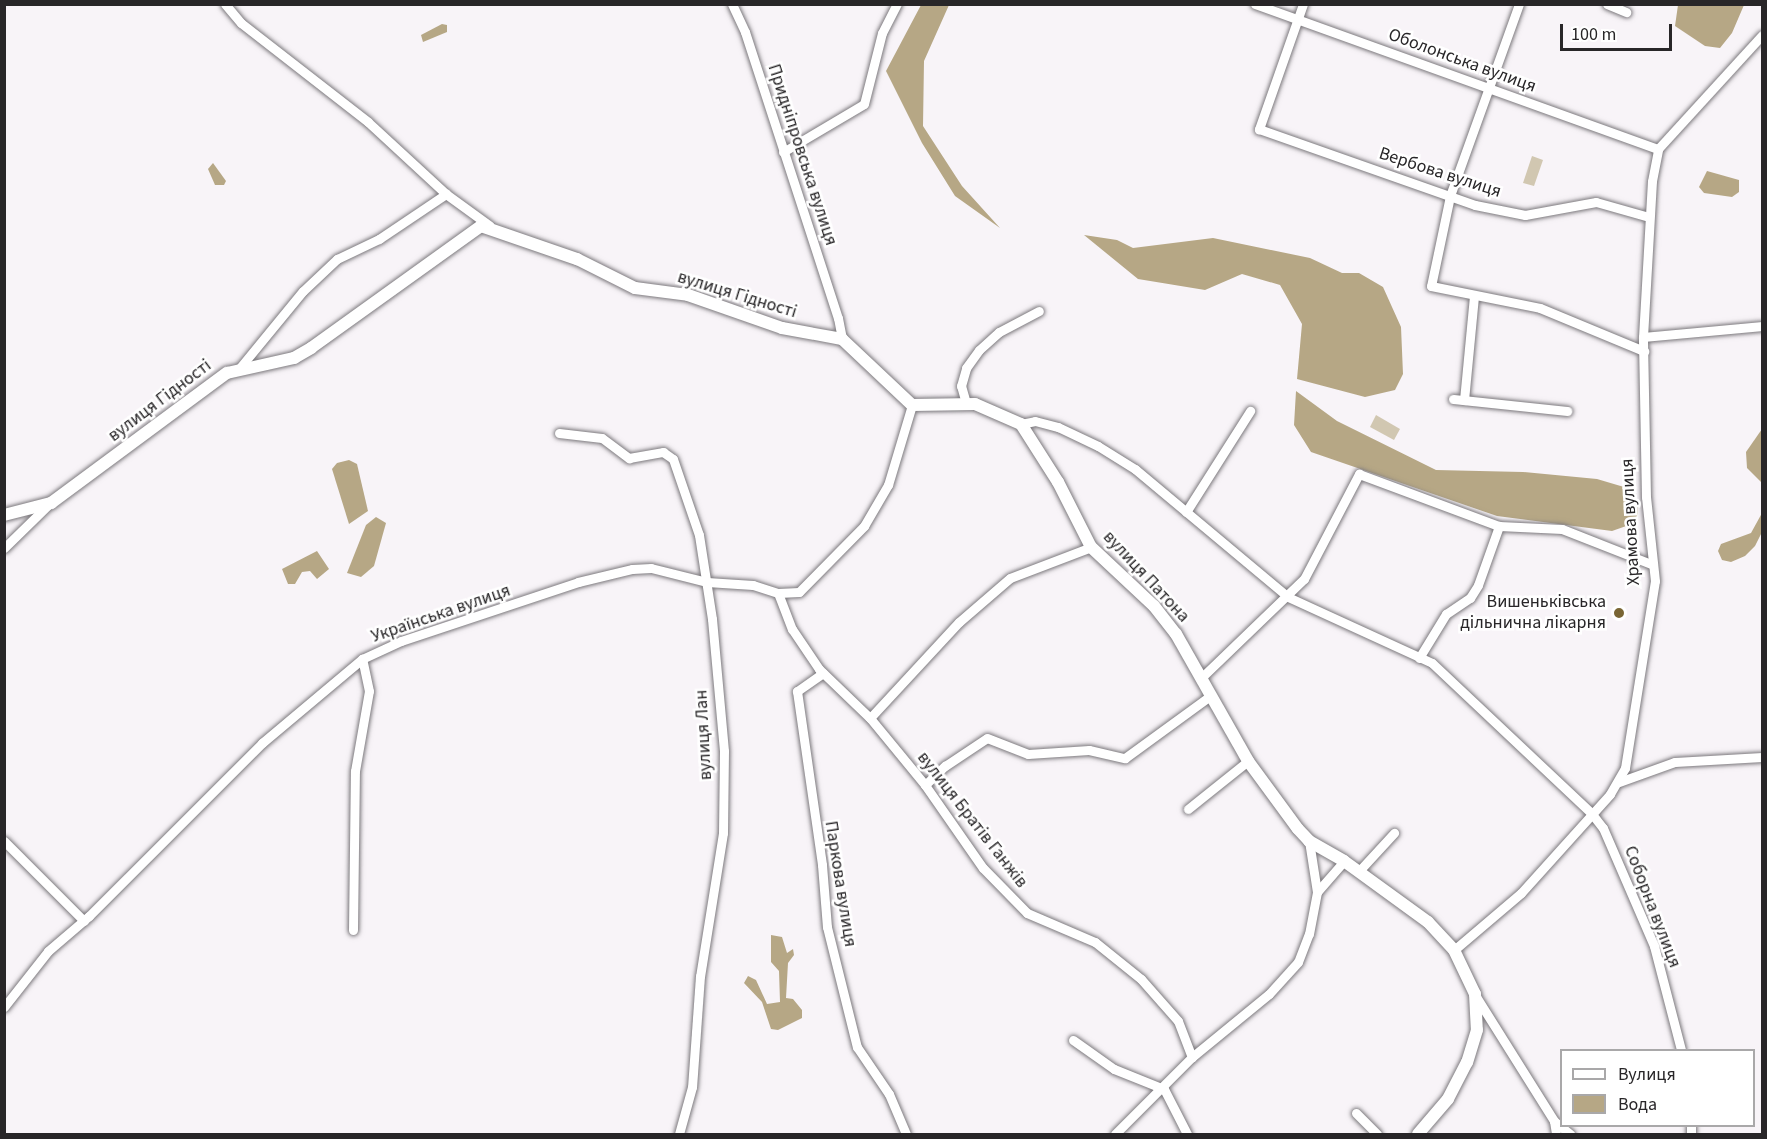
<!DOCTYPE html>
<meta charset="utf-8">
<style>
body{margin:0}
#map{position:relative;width:1767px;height:1139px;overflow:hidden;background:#f8f4f8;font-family:"Source Sans 3",sans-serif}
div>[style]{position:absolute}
.green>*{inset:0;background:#d1c7b1}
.water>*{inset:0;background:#b6a785}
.roads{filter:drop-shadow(0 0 2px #7c797d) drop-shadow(0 0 2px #7c797d)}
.street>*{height:9px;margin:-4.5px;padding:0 4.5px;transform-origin:4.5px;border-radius:4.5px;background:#fff}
.secondary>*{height:12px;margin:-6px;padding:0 6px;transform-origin:6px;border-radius:6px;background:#fff}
.dots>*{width:16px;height:16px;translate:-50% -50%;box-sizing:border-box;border:3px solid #fff;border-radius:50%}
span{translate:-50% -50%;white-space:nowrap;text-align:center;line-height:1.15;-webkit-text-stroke:5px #fff;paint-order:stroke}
.street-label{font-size:18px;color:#282628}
.poi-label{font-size:18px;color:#282628}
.right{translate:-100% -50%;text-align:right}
.frame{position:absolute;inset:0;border:6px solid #282628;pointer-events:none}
.legend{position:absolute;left:1560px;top:1049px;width:195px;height:78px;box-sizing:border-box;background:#fff;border:2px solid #a9a8a9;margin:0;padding:8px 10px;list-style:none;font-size:18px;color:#282628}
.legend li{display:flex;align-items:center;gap:12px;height:30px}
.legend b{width:30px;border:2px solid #a9a8a9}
.scale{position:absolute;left:1560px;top:24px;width:112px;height:27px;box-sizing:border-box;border:3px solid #282628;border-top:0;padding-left:8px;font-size:18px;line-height:21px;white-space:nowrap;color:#282628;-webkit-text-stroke:4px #fff;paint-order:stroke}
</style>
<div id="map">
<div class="green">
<i style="clip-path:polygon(1532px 156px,1543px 160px,1534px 186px,1523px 183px)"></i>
<i style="clip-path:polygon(1376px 415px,1400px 429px,1394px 440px,1370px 427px)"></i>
</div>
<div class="water">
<i style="clip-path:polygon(921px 5px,949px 5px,924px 61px,923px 126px,962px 186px,1000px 228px,955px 196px,922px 143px,886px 71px)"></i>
<i style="clip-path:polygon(1678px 5px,1678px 4px,1744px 5px,1732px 33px,1720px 48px,1705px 46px,1675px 26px)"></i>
<i style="clip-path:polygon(442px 24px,447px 25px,447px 32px,423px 42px,421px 35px)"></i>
<i style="clip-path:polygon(213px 163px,226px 181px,224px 185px,215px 185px,208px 169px)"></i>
<i style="clip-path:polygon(1707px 171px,1739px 180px,1739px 192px,1732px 197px,1704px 193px,1699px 187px)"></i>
<i style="clip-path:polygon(1084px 235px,1117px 240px,1133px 248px,1213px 238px,1310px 258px,1342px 273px,1359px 273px,1383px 287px,1401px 327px,1403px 374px,1395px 390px,1365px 397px,1297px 379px,1302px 324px,1280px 285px,1242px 274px,1205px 290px,1138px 279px)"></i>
<i style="clip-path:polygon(1296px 391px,1337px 421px,1436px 470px,1523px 472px,1597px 479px,1624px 487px,1637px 503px,1638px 514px,1632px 524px,1612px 531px,1497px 516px,1311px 452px,1294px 425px)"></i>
<i style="clip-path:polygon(1762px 429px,1762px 483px,1747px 468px,1746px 452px)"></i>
<i style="clip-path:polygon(349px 460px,357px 464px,368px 511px,349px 524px,332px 469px,337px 463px)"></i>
<i style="clip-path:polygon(1762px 513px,1762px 532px,1755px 546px,1745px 556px,1731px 562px,1722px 560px,1718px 551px,1721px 544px,1751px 533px)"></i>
<i style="clip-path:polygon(376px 517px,386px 523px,374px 566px,361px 577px,347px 573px,366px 525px)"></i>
<i style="clip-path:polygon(317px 551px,329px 569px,317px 579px,310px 571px,302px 572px,295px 584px,288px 584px,282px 569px)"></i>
<i style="clip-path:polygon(771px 935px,782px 937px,787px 953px,793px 949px,794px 955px,788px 963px,786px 998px,793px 999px,802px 1010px,802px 1018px,778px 1030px,771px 1029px,762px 1002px,744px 983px,748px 976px,756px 980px,767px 1004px,780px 1002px,779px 971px,771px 962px)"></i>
</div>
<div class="roads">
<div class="street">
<i style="left:225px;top:4px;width:25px;rotate:50deg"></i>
<i style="left:241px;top:23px;width:161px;rotate:37.9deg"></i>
<i style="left:368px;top:122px;width:106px;rotate:42.7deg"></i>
<i style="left:446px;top:194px;width:54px;rotate:36deg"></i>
<i style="left:732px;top:4px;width:31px;rotate:65deg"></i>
<i style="left:745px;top:32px;width:301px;rotate:72deg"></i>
<i style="left:838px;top:318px;width:21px;rotate:79deg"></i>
<i style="left:1255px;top:4px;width:428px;rotate:19.8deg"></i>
<i style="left:1303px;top:4px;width:133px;rotate:109.4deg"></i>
<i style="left:1259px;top:129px;width:229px;rotate:19.4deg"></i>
<i style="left:1475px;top:205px;width:51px;rotate:11.3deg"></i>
<i style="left:1525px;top:215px;width:72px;rotate:-10.4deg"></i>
<i style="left:1596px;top:202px;width:55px;rotate:15.8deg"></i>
<i style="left:1519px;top:4px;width:204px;rotate:109.8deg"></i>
<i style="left:1450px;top:196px;width:92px;rotate:101.9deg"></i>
<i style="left:1431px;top:286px;width:111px;rotate:11.4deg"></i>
<i style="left:1540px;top:308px;width:113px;rotate:22.5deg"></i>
<i style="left:1607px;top:4px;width:21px;rotate:23deg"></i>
<i style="left:783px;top:152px;width:94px;rotate:-30.7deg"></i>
<i style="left:864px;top:104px;width:73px;rotate:-75.8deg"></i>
<i style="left:882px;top:33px;width:33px;rotate:-63deg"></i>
<i style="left:1643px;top:337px;width:120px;rotate:-5.3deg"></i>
<i style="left:238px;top:370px;width:102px;rotate:-50.6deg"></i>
<i style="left:303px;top:291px;width:47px;rotate:-43.3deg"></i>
<i style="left:337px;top:259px;width:47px;rotate:-25.5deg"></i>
<i style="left:379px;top:239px;width:81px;rotate:-33.9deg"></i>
<i style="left:1453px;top:399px;width:115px;rotate:6deg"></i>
<i style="left:1464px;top:400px;width:104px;rotate:-84.5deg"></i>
<i style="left:966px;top:403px;width:18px;rotate:-106deg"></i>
<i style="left:961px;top:386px;width:19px;rotate:-74deg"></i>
<i style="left:966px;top:368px;width:22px;rotate:-54deg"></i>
<i style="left:979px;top:350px;width:27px;rotate:-42deg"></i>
<i style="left:999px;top:332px;width:45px;rotate:-27.7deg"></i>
<i style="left:1021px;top:424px;width:14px;rotate:-12deg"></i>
<i style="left:1035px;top:421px;width:24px;rotate:15deg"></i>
<i style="left:1058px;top:427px;width:44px;rotate:25.4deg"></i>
<i style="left:1098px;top:446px;width:44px;rotate:31.9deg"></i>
<i style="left:1135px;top:469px;width:199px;rotate:39.9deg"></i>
<i style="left:1288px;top:597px;width:158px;rotate:24.6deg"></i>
<i style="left:1432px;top:663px;width:220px;rotate:43.3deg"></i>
<i style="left:1592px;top:814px;width:18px;rotate:52deg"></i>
<i style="left:1603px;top:828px;width:129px;rotate:66.6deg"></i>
<i style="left:1654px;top:946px;width:107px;rotate:75.4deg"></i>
<i style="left:559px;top:433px;width:43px;rotate:6.6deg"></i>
<i style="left:602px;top:438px;width:34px;rotate:37deg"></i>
<i style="left:629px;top:458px;width:35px;rotate:-10deg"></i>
<i style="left:663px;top:452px;width:12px;rotate:35deg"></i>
<i style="left:673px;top:459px;width:80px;rotate:71.1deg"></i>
<i style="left:699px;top:535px;width:85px;rotate:81.2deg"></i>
<i style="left:712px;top:619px;width:133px;rotate:84.8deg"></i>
<i style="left:724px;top:751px;width:82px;rotate:90.7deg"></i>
<i style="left:723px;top:833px;width:145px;rotate:99.1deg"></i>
<i style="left:700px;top:976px;width:111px;rotate:94.1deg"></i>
<i style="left:692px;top:1087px;width:49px;rotate:105.5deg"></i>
<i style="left:1186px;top:512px;width:120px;rotate:-57.6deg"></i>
<i style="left:4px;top:548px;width:63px;rotate:-44.4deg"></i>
<i style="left:778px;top:593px;width:39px;rotate:69deg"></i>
<i style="left:792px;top:629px;width:48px;rotate:56deg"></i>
<i style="left:819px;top:669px;width:71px;rotate:43.9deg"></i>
<i style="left:870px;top:718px;width:87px;rotate:50.6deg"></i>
<i style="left:925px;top:785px;width:101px;rotate:55.1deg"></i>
<i style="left:983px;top:868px;width:63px;rotate:45.6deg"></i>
<i style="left:1027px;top:913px;width:74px;rotate:23.1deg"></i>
<i style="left:1095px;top:942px;width:59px;rotate:38.8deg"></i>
<i style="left:1141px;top:979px;width:56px;rotate:48.6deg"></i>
<i style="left:1178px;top:1021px;width:39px;rotate:69deg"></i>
<i style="left:1419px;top:658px;width:52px;rotate:-58.5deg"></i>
<i style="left:1446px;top:614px;width:29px;rotate:-34deg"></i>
<i style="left:1470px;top:598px;width:15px;rotate:-58deg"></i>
<i style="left:1478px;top:585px;width:63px;rotate:-70.4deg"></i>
<i style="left:823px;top:673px;width:32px;rotate:145deg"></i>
<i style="left:797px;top:691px;width:176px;rotate:81.8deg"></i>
<i style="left:822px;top:865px;width:62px;rotate:85.4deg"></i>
<i style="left:827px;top:927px;width:124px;rotate:76deg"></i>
<i style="left:857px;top:1047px;width:57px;rotate:55.8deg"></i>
<i style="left:889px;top:1094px;width:43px;rotate:67deg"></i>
<i style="left:1201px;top:678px;width:143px;rotate:-43.9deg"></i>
<i style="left:1304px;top:579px;width:119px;rotate:-62.4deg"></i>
<i style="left:1359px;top:474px;width:149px;rotate:20.4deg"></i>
<i style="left:1499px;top:526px;width:63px;rotate:2.7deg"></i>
<i style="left:1562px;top:529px;width:96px;rotate:21.5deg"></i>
<i style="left:870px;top:718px;width:131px;rotate:-47.2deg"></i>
<i style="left:959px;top:622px;width:67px;rotate:-40.8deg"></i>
<i style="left:1010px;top:578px;width:87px;rotate:-20.9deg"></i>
<i style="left:1619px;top:782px;width:59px;rotate:-19.7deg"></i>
<i style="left:1675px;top:762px;width:87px;rotate:-3.3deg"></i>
<i style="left:925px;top:785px;width:28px;rotate:-44deg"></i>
<i style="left:945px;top:766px;width:50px;rotate:-33.7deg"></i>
<i style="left:987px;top:738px;width:44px;rotate:21.3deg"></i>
<i style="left:1028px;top:754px;width:61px;rotate:-3.8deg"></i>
<i style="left:1089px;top:750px;width:37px;rotate:13deg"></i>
<i style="left:1125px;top:758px;width:105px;rotate:-36.1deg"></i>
<i style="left:1188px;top:809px;width:77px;rotate:-38.7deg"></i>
<i style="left:4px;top:841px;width:113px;rotate:45deg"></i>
<i style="left:1359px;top:871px;width:52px;rotate:-47.4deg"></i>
<i style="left:1317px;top:892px;width:41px;rotate:-48.9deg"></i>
<i style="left:353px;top:930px;width:159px;rotate:-89.3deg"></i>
<i style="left:355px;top:771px;width:81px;rotate:-80.1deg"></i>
<i style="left:369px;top:691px;width:33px;rotate:-102deg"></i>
<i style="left:1454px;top:950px;width:88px;rotate:-40.4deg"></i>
<i style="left:1521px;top:893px;width:133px;rotate:-48deg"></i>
<i style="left:1610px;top:794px;width:30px;rotate:-60deg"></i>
<i style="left:1625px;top:768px;width:189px;rotate:-80.9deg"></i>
<i style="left:1655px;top:581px;width:84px;rotate:-96.1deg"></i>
<i style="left:1646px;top:497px;width:160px;rotate:-91.1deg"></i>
<i style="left:1643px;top:337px;width:156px;rotate:-86.7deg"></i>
<i style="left:1652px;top:181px;width:33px;rotate:-79deg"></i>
<i style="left:1658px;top:149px;width:154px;rotate:-47.6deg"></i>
<i style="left:1475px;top:995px;width:149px;rotate:57.9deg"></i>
<i style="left:1554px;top:1121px;width:13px;rotate:81deg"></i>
<i style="left:4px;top:1007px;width:71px;rotate:-51.8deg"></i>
<i style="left:48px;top:951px;width:54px;rotate:-40.5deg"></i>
<i style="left:89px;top:916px;width:245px;rotate:-45deg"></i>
<i style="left:262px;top:743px;width:131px;rotate:-40deg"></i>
<i style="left:362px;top:659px;width:43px;rotate:-24.8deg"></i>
<i style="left:401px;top:641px;width:187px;rotate:-18.4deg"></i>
<i style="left:578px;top:582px;width:56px;rotate:-13.5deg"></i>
<i style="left:632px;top:569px;width:19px;rotate:-3deg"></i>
<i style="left:651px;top:568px;width:58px;rotate:14deg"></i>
<i style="left:707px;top:582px;width:46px;rotate:3.7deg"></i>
<i style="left:753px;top:585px;width:26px;rotate:18deg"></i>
<i style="left:778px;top:593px;width:21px;rotate:-3deg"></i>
<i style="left:799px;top:592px;width:93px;rotate:-45.4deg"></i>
<i style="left:864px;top:526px;width:48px;rotate:-59.7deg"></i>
<i style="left:888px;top:485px;width:84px;rotate:-73.3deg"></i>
<i style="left:1073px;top:1040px;width:50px;rotate:35.3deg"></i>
<i style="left:1114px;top:1069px;width:54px;rotate:21.8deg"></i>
<i style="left:1164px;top:1089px;width:51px;rotate:62.9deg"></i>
<i style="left:1356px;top:1113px;width:30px;rotate:45deg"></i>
<i style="left:1554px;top:1121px;width:21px;rotate:39deg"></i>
<i style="left:1691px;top:1126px;width:8px;rotate:90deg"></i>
<i style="left:1115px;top:1134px;width:109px;rotate:-45deg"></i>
<i style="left:1192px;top:1057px;width:99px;rotate:-39.3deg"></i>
<i style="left:1269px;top:994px;width:43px;rotate:-47.8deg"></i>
<i style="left:1298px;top:962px;width:30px;rotate:-69deg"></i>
<i style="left:1309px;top:934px;width:43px;rotate:-79.2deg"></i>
<i style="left:1317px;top:892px;width:52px;rotate:-98.9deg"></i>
</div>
<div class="secondary">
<i style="left:4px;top:515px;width:49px;rotate:-14.3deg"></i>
<i style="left:51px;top:503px;width:219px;rotate:-36.5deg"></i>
<i style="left:227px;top:373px;width:69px;rotate:-12.6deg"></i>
<i style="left:294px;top:358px;width:20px;rotate:-30deg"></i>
<i style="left:311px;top:348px;width:209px;rotate:-35.7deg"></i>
<i style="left:481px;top:226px;width:102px;rotate:19deg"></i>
<i style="left:577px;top:259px;width:65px;rotate:26.6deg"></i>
<i style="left:635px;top:288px;width:53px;rotate:7.5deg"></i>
<i style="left:688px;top:295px;width:100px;rotate:19.3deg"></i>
<i style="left:782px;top:328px;width:61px;rotate:10.4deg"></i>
<i style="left:842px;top:339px;width:96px;rotate:43.3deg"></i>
<i style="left:912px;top:405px;width:63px;rotate:-0.9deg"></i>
<i style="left:975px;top:404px;width:50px;rotate:23.5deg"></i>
<i style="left:1021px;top:424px;width:69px;rotate:57.5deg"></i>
<i style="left:1058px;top:482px;width:73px;rotate:63.1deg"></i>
<i style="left:1091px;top:547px;width:86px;rotate:43.1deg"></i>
<i style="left:1154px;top:606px;width:36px;rotate:52deg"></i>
<i style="left:1176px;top:634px;width:146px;rotate:60.4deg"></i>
<i style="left:1248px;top:761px;width:84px;rotate:53.7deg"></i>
<i style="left:1298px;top:829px;width:16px;rotate:47deg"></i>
<i style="left:1309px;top:841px;width:40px;rotate:29.7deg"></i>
<i style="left:1344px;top:861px;width:104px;rotate:36deg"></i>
<i style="left:1428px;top:922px;width:38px;rotate:47deg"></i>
<i style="left:1454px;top:950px;width:49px;rotate:64.5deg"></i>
<i style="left:1475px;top:994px;width:36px;rotate:87deg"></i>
<i style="left:1477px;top:1030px;width:34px;rotate:107deg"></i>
<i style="left:1467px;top:1062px;width:42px;rotate:117.2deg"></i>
<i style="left:1448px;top:1099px;width:46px;rotate:130.6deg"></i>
</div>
</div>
<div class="dots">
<i style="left:1619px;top:613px;background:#796534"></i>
</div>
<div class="street-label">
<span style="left:1462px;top:61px;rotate:20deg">Оболонська вулиця</span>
<span style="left:802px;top:155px;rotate:72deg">Придніпровська вулиця</span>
<span style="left:1440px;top:173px;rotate:18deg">Вербова вулиця</span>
<span style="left:737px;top:295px;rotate:17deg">вулиця Гідності</span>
<span style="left:160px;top:401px;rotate:-37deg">вулиця Гідності</span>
<span style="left:1631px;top:522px;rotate:-93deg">Храмова вулиця</span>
<span style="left:1146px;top:577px;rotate:47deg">вулиця Патона</span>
<span style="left:441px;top:614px;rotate:-19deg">Українська вулиця</span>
<span style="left:704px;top:735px;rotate:-93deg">вулиця Лан</span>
<span style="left:972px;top:820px;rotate:52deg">вулиця Братів Ганжів</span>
<span style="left:840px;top:884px;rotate:81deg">Паркова вулиця</span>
<span style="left:1652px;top:907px;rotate:69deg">Соборна вулиця</span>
</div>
<div class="poi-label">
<span class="right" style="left:1606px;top:613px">Вишеньківська<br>дільнична лікарня</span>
</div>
<div class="frame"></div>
<ul class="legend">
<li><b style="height:8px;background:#fff"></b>Вулиця</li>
<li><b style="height:16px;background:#b6a785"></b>Вода</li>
</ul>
<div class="scale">100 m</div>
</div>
